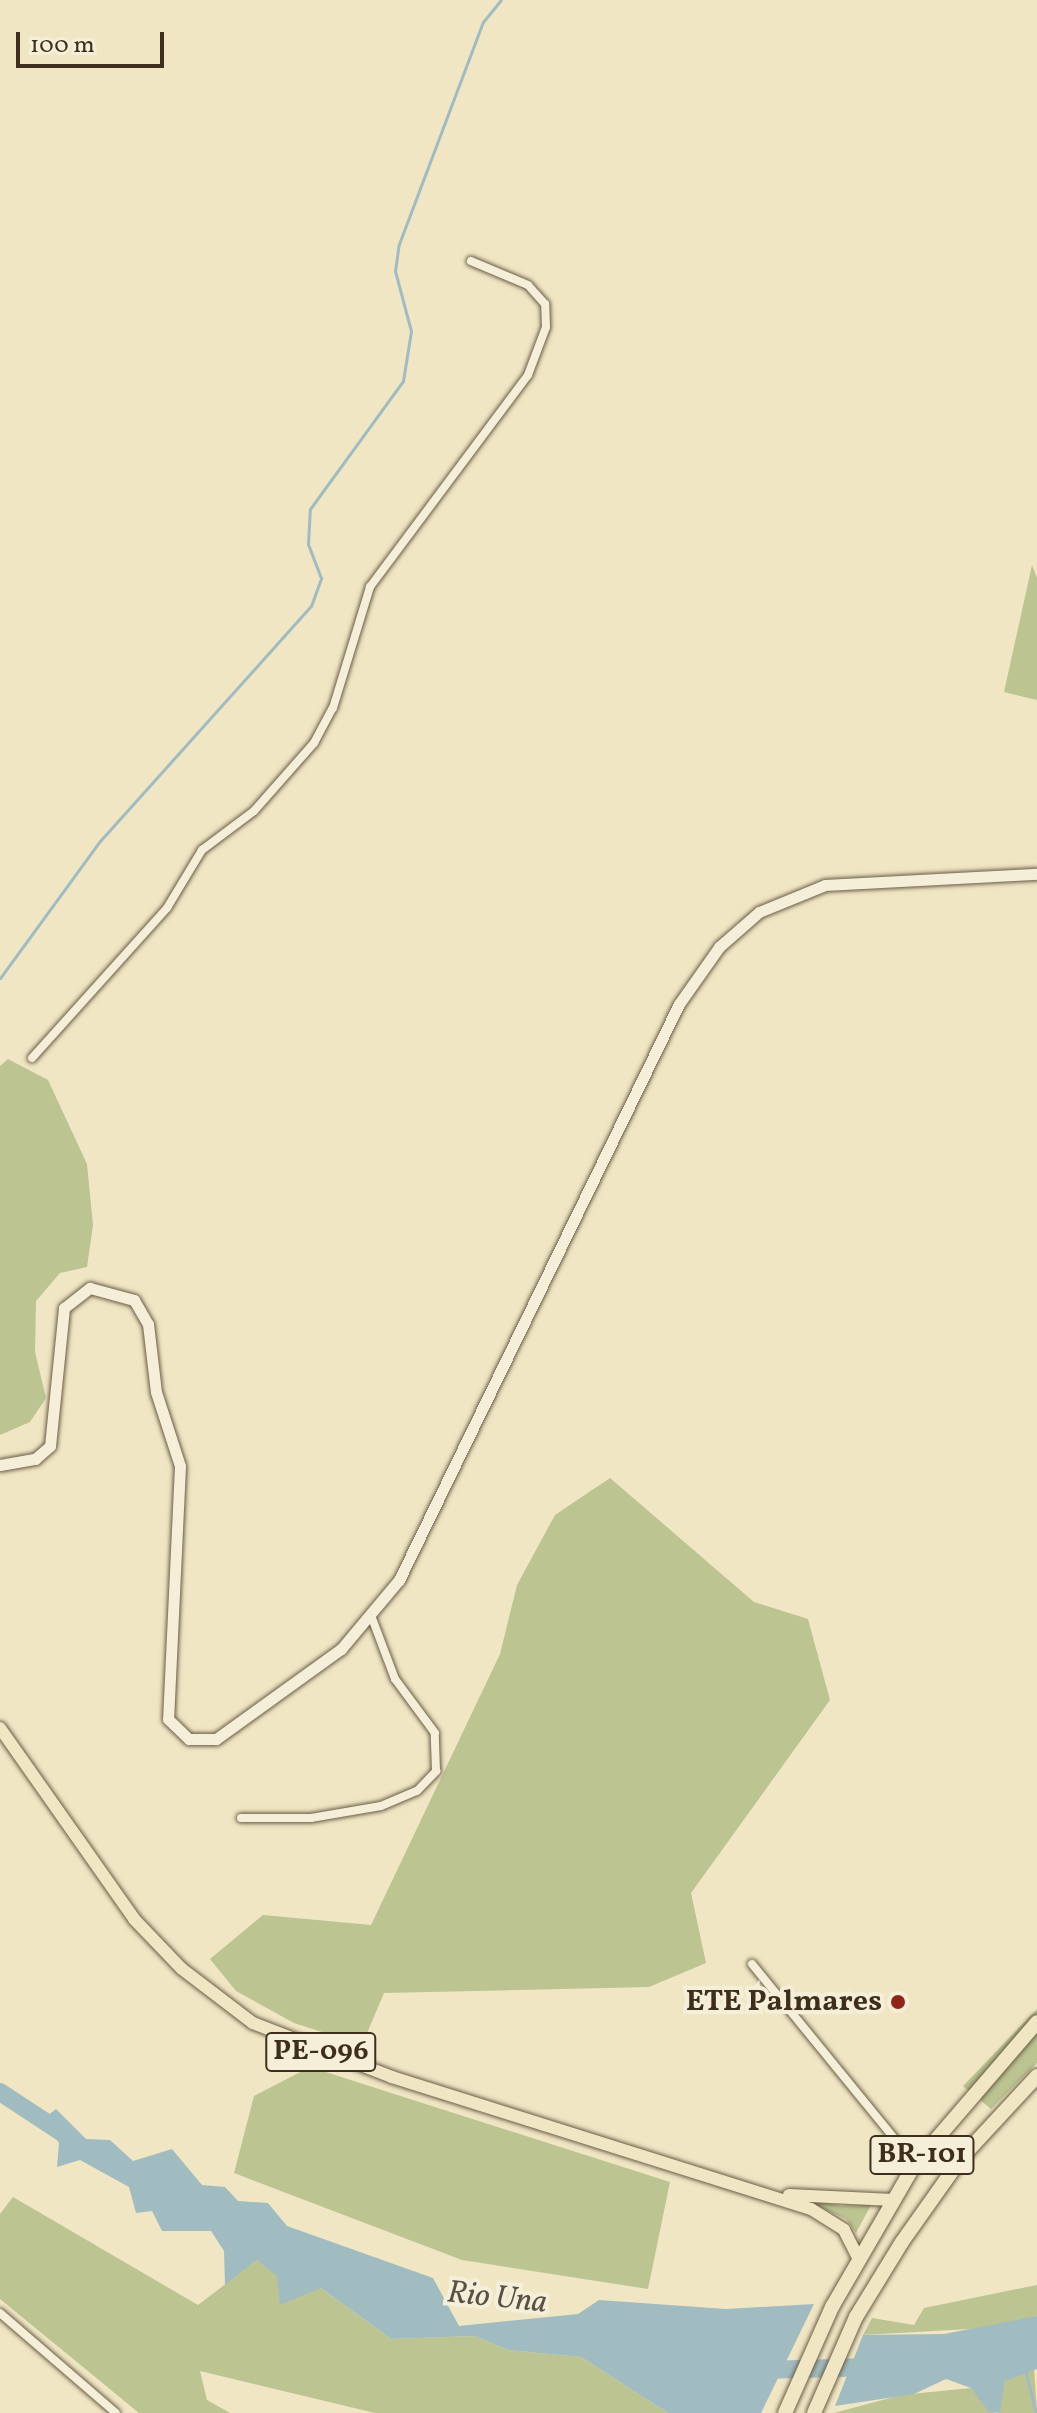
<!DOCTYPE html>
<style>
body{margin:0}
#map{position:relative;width:1037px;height:2413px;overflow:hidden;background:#f0e6c4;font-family:Vollkorn,serif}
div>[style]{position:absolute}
.green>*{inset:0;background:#bcc492}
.water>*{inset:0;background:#a1bcc0}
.stream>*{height:3px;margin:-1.5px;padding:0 1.5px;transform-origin:1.5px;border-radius:1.5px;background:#a1bcc0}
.river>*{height:18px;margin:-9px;padding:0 9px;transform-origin:9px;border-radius:9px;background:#a1bcc0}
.roads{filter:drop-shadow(0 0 2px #6a5d46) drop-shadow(0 0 2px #6a5d46)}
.street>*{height:8px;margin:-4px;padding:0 4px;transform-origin:4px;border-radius:4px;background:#f5efd9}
.secondary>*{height:11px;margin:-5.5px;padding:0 5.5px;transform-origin:5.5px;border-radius:5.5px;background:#f5efd9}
.primary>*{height:12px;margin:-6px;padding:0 6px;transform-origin:6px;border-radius:6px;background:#f0e6c4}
.highway>*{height:14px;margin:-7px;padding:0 7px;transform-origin:7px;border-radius:7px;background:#f0e6c4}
.dots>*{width:22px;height:22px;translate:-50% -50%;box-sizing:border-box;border:4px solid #f5efd9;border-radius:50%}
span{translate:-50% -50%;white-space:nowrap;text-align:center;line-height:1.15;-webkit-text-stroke:8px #f5efd9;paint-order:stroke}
.shield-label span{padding:2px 6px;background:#f5efd9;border:2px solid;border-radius:6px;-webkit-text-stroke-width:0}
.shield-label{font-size:28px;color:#3e2f1c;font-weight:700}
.poi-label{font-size:30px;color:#3e2f1c;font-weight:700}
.right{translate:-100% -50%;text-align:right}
.water-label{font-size:32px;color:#575245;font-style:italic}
.scale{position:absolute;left:16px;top:32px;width:148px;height:36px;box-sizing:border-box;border:4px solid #3e2f1c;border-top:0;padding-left:10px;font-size:24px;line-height:28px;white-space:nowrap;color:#3e2f1c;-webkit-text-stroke:6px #f5efd9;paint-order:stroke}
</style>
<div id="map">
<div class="green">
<i style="clip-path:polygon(1032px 565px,1037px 578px,1037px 700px,1004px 692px)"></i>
<i style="clip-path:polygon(8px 1059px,48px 1080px,87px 1164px,93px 1225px,87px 1267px,60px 1273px,36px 1301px,35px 1352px,46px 1398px,30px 1422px,0 1435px,0 1066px)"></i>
<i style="clip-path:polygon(610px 1478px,754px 1602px,808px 1619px,830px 1700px,691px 1893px,706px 1963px,649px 1987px,384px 1993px,362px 2045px,294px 2023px,236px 1991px,210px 1959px,263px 1915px,371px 1925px,500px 1654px,517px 1585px,555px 1515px)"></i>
<i style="clip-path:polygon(1037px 2009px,1037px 2063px,991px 2109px,963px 2086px)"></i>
<i style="clip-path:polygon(310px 2067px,670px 2182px,648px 2289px,462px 2260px,234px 2173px,254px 2096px)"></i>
<i style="clip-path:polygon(13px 2197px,198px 2305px,257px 2260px,306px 2289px,321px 2288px,391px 2339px,475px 2336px,508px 2350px,581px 2357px,668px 2413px,375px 2413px,200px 2371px,207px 2400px,230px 2413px,139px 2413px,0 2299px,0 2214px)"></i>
<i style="clip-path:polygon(801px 2198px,840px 2206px,871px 2205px,856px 2233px,846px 2219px)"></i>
<i style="clip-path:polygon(1037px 2285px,1037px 2316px,1004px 2327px,863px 2335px,872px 2318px,914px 2325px,924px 2308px)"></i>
<i style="clip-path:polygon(1034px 2367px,1037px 2413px,999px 2413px,1005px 2381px)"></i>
<i style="clip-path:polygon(971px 2388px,995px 2413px,834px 2413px,901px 2395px)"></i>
</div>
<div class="water">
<i style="clip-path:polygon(56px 2109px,86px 2139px,110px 2140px,133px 2161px,172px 2149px,202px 2185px,225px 2187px,238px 2201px,268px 2203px,287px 2226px,433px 2278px,459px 2326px,578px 2314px,599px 2300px,726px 2309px,814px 2304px,761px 2413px,668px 2413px,581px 2357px,508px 2350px,475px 2336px,391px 2339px,321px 2288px,280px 2305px,277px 2276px,257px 2260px,225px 2285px,224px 2251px,211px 2231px,162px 2231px,152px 2211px,136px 2213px,129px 2187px,80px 2160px,57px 2167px,59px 2143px,43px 2119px)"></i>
<i style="clip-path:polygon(1037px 2316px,1037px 2369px,1005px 2381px,1000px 2413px,989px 2412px,971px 2388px,946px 2379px,914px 2394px,835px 2406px,863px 2335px,944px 2334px)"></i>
</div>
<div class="stream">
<i style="left:0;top:978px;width:170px;rotate:-53.9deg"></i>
<i style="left:100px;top:841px;width:316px;rotate:-48.1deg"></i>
<i style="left:311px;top:606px;width:30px;rotate:-70deg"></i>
<i style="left:321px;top:578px;width:36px;rotate:-111deg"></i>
<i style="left:308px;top:544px;width:35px;rotate:-87deg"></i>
<i style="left:310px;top:509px;width:158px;rotate:-54deg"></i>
<i style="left:403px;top:381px;width:51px;rotate:-80.9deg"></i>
<i style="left:411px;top:331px;width:62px;rotate:-104.9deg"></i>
<i style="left:395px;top:271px;width:27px;rotate:-82deg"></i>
<i style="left:399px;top:244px;width:237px;rotate:-69.3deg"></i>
<i style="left:483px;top:22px;width:28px;rotate:-51deg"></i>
<i style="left:1025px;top:2370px;width:44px;rotate:75.7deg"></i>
</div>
<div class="river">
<i style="left:0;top:2092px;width:77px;rotate:33.3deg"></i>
<i style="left:759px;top:2370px;width:115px;rotate:-1.5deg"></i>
</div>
<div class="roads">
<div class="street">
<i style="left:32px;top:1058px;width:202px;rotate:-48deg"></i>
<i style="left:167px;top:908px;width:68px;rotate:-58.9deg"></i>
<i style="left:202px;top:850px;width:65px;rotate:-36.9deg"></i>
<i style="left:254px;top:811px;width:91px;rotate:-48.6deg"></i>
<i style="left:314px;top:743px;width:40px;rotate:-62deg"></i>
<i style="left:333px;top:708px;width:127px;rotate:-73deg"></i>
<i style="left:370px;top:587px;width:264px;rotate:-53.3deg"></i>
<i style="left:528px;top:375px;width:51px;rotate:-69.4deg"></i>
<i style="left:546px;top:327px;width:23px;rotate:-92deg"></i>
<i style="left:545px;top:304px;width:25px;rotate:-132deg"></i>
<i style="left:528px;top:285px;width:62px;rotate:-157.2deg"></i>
<i style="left:241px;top:1818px;width:70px"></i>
<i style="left:311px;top:1818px;width:71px;rotate:-9.7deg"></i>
<i style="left:381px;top:1806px;width:39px;rotate:-23deg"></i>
<i style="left:417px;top:1791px;width:28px;rotate:-46deg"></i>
<i style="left:436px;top:1771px;width:38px;rotate:-92deg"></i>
<i style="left:435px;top:1733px;width:67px;rotate:-126.5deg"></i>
<i style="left:395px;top:1679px;width:65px;rotate:-110.7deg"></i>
<i style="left:752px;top:1964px;width:258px;rotate:50.8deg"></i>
<i style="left:0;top:2313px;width:153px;rotate:40.8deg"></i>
</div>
<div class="secondary">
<i style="left:0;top:1465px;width:36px;rotate:-10deg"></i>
<i style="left:35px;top:1459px;width:20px;rotate:-41deg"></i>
<i style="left:50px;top:1446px;width:139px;rotate:-84.2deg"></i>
<i style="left:64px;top:1308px;width:33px;rotate:-38deg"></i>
<i style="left:90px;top:1288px;width:46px;rotate:15.3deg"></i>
<i style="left:134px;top:1300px;width:28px;rotate:60deg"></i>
<i style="left:148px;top:1324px;width:68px;rotate:83.3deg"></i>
<i style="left:156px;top:1392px;width:78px;rotate:72deg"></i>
<i style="left:180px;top:1466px;width:253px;rotate:92.7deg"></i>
<i style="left:168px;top:1719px;width:29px;rotate:44deg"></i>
<i style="left:189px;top:1739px;width:27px"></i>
<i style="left:216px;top:1739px;width:154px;rotate:-35.8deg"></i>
<i style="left:341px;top:1649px;width:90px;rotate:-50deg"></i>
<i style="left:399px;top:1580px;width:640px;rotate:-64.08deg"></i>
<i style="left:679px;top:1004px;width:70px;rotate:-54.9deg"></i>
<i style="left:719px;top:947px;width:53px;rotate:-41.2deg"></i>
<i style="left:759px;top:912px;width:71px;rotate:-22.2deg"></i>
<i style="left:825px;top:885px;width:212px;rotate:-3deg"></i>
</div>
<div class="primary">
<i style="left:0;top:1728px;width:233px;rotate:54.9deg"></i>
<i style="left:134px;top:1919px;width:69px;rotate:46.2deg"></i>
<i style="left:182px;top:1969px;width:89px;rotate:37.3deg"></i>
<i style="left:253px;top:2023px;width:149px;rotate:21.2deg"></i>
<i style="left:392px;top:2077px;width:439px;rotate:17.5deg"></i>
<i style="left:811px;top:2209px;width:39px;rotate:32deg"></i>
<i style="left:844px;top:2230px;width:34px;rotate:63deg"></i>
<i style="left:789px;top:2195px;width:104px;rotate:2.8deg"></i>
</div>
<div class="highway">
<i style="left:785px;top:2413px;width:116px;rotate:-66.1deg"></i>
<i style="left:832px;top:2307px;width:165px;rotate:-59.9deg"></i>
<i style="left:915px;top:2164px;width:187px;rotate:-49.3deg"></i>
<i style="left:814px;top:2413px;width:105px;rotate:-66.4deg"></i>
<i style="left:856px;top:2317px;width:88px;rotate:-58.5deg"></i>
<i style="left:902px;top:2242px;width:105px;rotate:-54.7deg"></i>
<i style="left:963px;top:2156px;width:109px;rotate:-47.2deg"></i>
</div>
</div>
<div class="dots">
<i style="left:898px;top:2002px;background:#8f2418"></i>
</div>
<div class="shield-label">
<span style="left:321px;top:2052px">PE-096</span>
<span style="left:922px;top:2155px">BR-101</span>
</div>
<div class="poi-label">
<span class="right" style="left:882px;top:2002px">ETE Palmares</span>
</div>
<div class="water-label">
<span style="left:497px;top:2299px;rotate:6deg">Rio Una</span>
</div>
<div class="scale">100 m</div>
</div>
